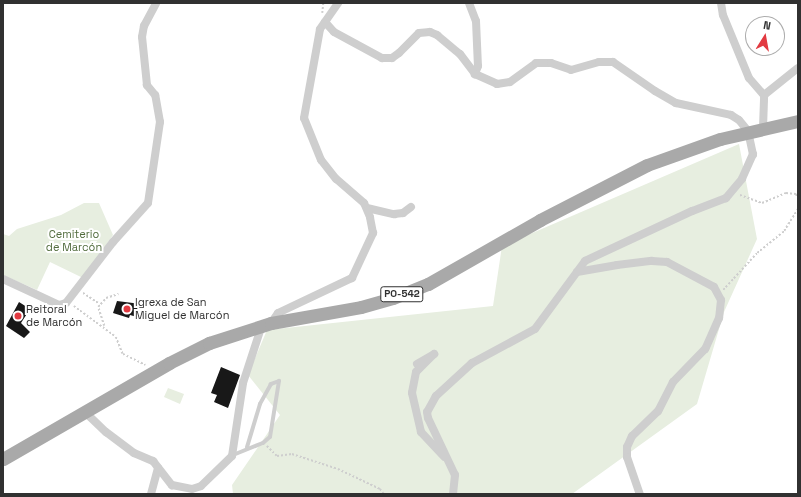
<!DOCTYPE html>
<meta charset="utf-8">
<style>
body{margin:0}
#map{position:relative;width:801px;height:497px;overflow:hidden;background:#fff;font-family:"Space Grotesk",sans-serif}
div>[style]{position:absolute}
.green>*{inset:0;background:#e7eee0}
.building>*{inset:0;background:#181818}
.path>*{height:1.5px;margin-top:-0.75px;transform-origin:0;background:repeating-linear-gradient(90deg,#cecece 0 2px,transparent 0 4px)}
.lane>*{height:4px;margin:-2px;padding:0 2px;transform-origin:2px;border-radius:2px;background:#cecece}
.street>*{height:8px;margin:-4px;padding:0 4px;transform-origin:4px;border-radius:4px;background:#cecece}
.primary>*{height:13px;margin:-6.5px;padding:0 6.5px;transform-origin:6.5px;border-radius:6.5px;background:#a9a9a9}
.dots>*{width:11px;height:11px;translate:-50% -50%;box-sizing:border-box;border:2px solid #fff;border-radius:50%}
span{translate:-50% -50%;white-space:nowrap;text-align:center;line-height:1.15;-webkit-text-stroke:4px #fff;paint-order:stroke}
.shield-label span{padding:1px 3px;background:#fff;border:1px solid;border-radius:3px;-webkit-text-stroke-width:0}
.shield-label{font-size:10px;color:#313131;font-weight:700}
.park-label{font-size:11px;color:#536d3f}
.poi-label{font-size:11px;color:#313131}
.left{translate:0 -50%;text-align:left}
.frame{position:absolute;inset:0;border:4px solid #313131;pointer-events:none}
.north{position:absolute;left:745px;top:16px;width:40px;height:40px;box-sizing:border-box;background:#fff;border:1px solid #adadad;border-radius:50%;rotate:11deg;font-size:11px;font-weight:700;line-height:16px;text-align:center;color:#313131}
.north::after{content:'';display:block;margin:auto;width:14px;height:18px;background:#e23a41;clip-path:polygon(50% 0,100% 100%,50% 72%,0 100%)}
</style>
<div id="map">
<div class="green">
<i style="clip-path:polygon(739px 144px,757px 239px,724px 312px,697px 404px,572px 494px,233px 494px,232px 485px,280px 415px,248px 375px,267px 330px,493px 306px,502px 246px)"></i>
<i style="clip-path:polygon(84px 203px,99px 203px,113px 235px,83px 278px,50px 262px,37px 290px,3px 275px,3px 234px,9px 236px,17px 229px,61px 215px)"></i>
<i style="clip-path:polygon(168px 388px,184px 394px,180px 404px,164px 397px)"></i>
</div>
<div class="building">
<i style="clip-path:polygon(117px 301px,141px 304px,137px 317px,130px 315px,129px 318px,113px 313px)"></i>
<i style="clip-path:polygon(19px 302px,30px 309px,21px 323px,30px 332px,24px 338px,6px 326px)"></i>
<i style="clip-path:polygon(221px 367px,240px 375px,228px 408px,214px 402px,217px 395px,211px 393px)"></i>
</div>
<div class="path">
<i style="left:322px;top:13px;width:10px;rotate:-84deg"></i>
<i style="left:740px;top:195px;width:23px;rotate:20deg"></i>
<i style="left:762px;top:203px;width:26px;rotate:-23deg"></i>
<i style="left:786px;top:193px;width:10px;rotate:6deg"></i>
<i style="left:796px;top:194px;width:4px;rotate:63deg"></i>
<i style="left:723px;top:290px;width:50px;rotate:-47.4deg"></i>
<i style="left:757px;top:253px;width:35px;rotate:-39deg"></i>
<i style="left:784px;top:231px;width:26px;rotate:-58deg"></i>
<i style="left:83px;top:293px;width:20px;rotate:33deg"></i>
<i style="left:74px;top:306px;width:52px;rotate:36.4deg"></i>
<i style="left:116px;top:337px;width:18px;rotate:68deg"></i>
<i style="left:123px;top:354px;width:25px;rotate:26deg"></i>
<i style="left:104px;top:326px;width:20px;rotate:-108deg"></i>
<i style="left:98px;top:307px;width:12px;rotate:-48deg"></i>
<i style="left:106px;top:298px;width:13px;rotate:-18deg"></i>
<i style="left:267px;top:446px;width:14px;rotate:45deg"></i>
<i style="left:277px;top:456px;width:15px;rotate:-8deg"></i>
<i style="left:292px;top:454px;width:48px;rotate:18.1deg"></i>
<i style="left:338px;top:469px;width:47px;rotate:25.5deg"></i>
<i style="left:380px;top:489px;width:6px;rotate:51deg"></i>
</div>
<div class="lane">
<i style="left:233px;top:455px;width:32px;rotate:-22deg"></i>
<i style="left:263px;top:443px;width:9px;rotate:-41deg"></i>
<i style="left:270px;top:437px;width:57px;rotate:-80.9deg"></i>
<i style="left:279px;top:381px;width:9px;rotate:159deg"></i>
<i style="left:271px;top:384px;width:23px;rotate:119deg"></i>
<i style="left:260px;top:404px;width:45px;rotate:106.8deg"></i>
</div>
<div class="street">
<i style="left:469px;top:3px;width:19px;rotate:69deg"></i>
<i style="left:476px;top:21px;width:45px;rotate:87.5deg"></i>
<i style="left:478px;top:66px;width:9px;rotate:111deg"></i>
<i style="left:721px;top:3px;width:12px;rotate:81deg"></i>
<i style="left:723px;top:15px;width:68px;rotate:67.6deg"></i>
<i style="left:749px;top:78px;width:23px;rotate:49deg"></i>
<i style="left:325px;top:22px;width:13px;rotate:48deg"></i>
<i style="left:334px;top:32px;width:55px;rotate:28.4deg"></i>
<i style="left:382px;top:58px;width:10px"></i>
<i style="left:392px;top:58px;width:9px;rotate:-36deg"></i>
<i style="left:399px;top:53px;width:28px;rotate:-45deg"></i>
<i style="left:419px;top:33px;width:11px;rotate:-5deg"></i>
<i style="left:430px;top:32px;width:8px;rotate:23deg"></i>
<i style="left:437px;top:35px;width:30px;rotate:40deg"></i>
<i style="left:460px;top:54px;width:25px;rotate:53deg"></i>
<i style="left:475px;top:74px;width:24px;rotate:24deg"></i>
<i style="left:497px;top:84px;width:13px;rotate:-9deg"></i>
<i style="left:510px;top:82px;width:32px;rotate:-36deg"></i>
<i style="left:536px;top:63px;width:15px"></i>
<i style="left:551px;top:63px;width:21px;rotate:19deg"></i>
<i style="left:571px;top:70px;width:29px;rotate:-16deg"></i>
<i style="left:599px;top:62px;width:14px"></i>
<i style="left:613px;top:62px;width:51px;rotate:34.6deg"></i>
<i style="left:655px;top:91px;width:24px;rotate:30deg"></i>
<i style="left:676px;top:103px;width:56px;rotate:12.3deg"></i>
<i style="left:731px;top:115px;width:9px;rotate:32deg"></i>
<i style="left:739px;top:120px;width:14px;rotate:51deg"></i>
<i style="left:748px;top:131px;width:24px;rotate:78deg"></i>
<i style="left:753px;top:154px;width:27px;rotate:114deg"></i>
<i style="left:742px;top:179px;width:25px;rotate:130deg"></i>
<i style="left:726px;top:198px;width:36px;rotate:159deg"></i>
<i style="left:692px;top:211px;width:118px;rotate:155deg"></i>
<i style="left:585px;top:261px;width:84px;rotate:126.3deg"></i>
<i style="left:535px;top:329px;width:72px;rotate:151.6deg"></i>
<i style="left:472px;top:363px;width:49px;rotate:137.5deg"></i>
<i style="left:436px;top:396px;width:18px;rotate:119deg"></i>
<i style="left:427px;top:412px;width:6px;rotate:81deg"></i>
<i style="left:428px;top:418px;width:63px;rotate:64.7deg"></i>
<i style="left:455px;top:475px;width:19px;rotate:96deg"></i>
<i style="left:763px;top:128px;width:33px;rotate:-88deg"></i>
<i style="left:764px;top:95px;width:43px;rotate:-38.5deg"></i>
<i style="left:367px;top:208px;width:28px;rotate:13deg"></i>
<i style="left:394px;top:214px;width:9px;rotate:-6deg"></i>
<i style="left:403px;top:213px;width:10px;rotate:-37deg"></i>
<i style="left:577px;top:272px;width:41px;rotate:-9.9deg"></i>
<i style="left:617px;top:265px;width:35px;rotate:-7deg"></i>
<i style="left:652px;top:261px;width:15px;rotate:4deg"></i>
<i style="left:667px;top:262px;width:53px;rotate:28deg"></i>
<i style="left:714px;top:287px;width:15px;rotate:62deg"></i>
<i style="left:721px;top:300px;width:18px;rotate:96deg"></i>
<i style="left:719px;top:318px;width:34px;rotate:114deg"></i>
<i style="left:705px;top:349px;width:46px;rotate:134.1deg"></i>
<i style="left:673px;top:382px;width:33px;rotate:117deg"></i>
<i style="left:658px;top:411px;width:36px;rotate:136deg"></i>
<i style="left:632px;top:436px;width:12px;rotate:114deg"></i>
<i style="left:627px;top:447px;width:10px;rotate:90deg"></i>
<i style="left:627px;top:457px;width:39px;rotate:71deg"></i>
<i style="left:3px;top:279px;width:62px;rotate:24.9deg"></i>
<i style="left:59px;top:305px;width:7px;rotate:-16deg"></i>
<i style="left:66px;top:303px;width:77px;rotate:-52.4deg"></i>
<i style="left:113px;top:242px;width:52px;rotate:-48.1deg"></i>
<i style="left:148px;top:203px;width:82px;rotate:-81.6deg"></i>
<i style="left:160px;top:122px;width:27px;rotate:-100deg"></i>
<i style="left:155px;top:95px;width:13px;rotate:-129deg"></i>
<i style="left:147px;top:85px;width:48px;rotate:-95.9deg"></i>
<i style="left:142px;top:37px;width:11px;rotate:-80deg"></i>
<i style="left:144px;top:26px;width:26px;rotate:-62deg"></i>
<i style="left:271px;top:323px;width:12px;rotate:-55deg"></i>
<i style="left:278px;top:313px;width:82px;rotate:-25.3deg"></i>
<i style="left:352px;top:278px;width:50px;rotate:-65deg"></i>
<i style="left:373px;top:233px;width:16px;rotate:-101deg"></i>
<i style="left:370px;top:217px;width:15px;rotate:-113deg"></i>
<i style="left:364px;top:203px;width:37px;rotate:-139deg"></i>
<i style="left:336px;top:179px;width:24px;rotate:-128deg"></i>
<i style="left:321px;top:160px;width:45px;rotate:-112deg"></i>
<i style="left:304px;top:118px;width:90px;rotate:-79.8deg"></i>
<i style="left:320px;top:29px;width:32px;rotate:-55deg"></i>
<i style="left:417px;top:364px;width:20px;rotate:-30deg"></i>
<i style="left:434px;top:354px;width:25px;rotate:135deg"></i>
<i style="left:416px;top:372px;width:21px;rotate:101deg"></i>
<i style="left:412px;top:393px;width:40px;rotate:77deg"></i>
<i style="left:421px;top:432px;width:34px;rotate:47deg"></i>
<i style="left:85px;top:412px;width:29px;rotate:44deg"></i>
<i style="left:106px;top:432px;width:35px;rotate:37deg"></i>
<i style="left:134px;top:453px;width:21px;rotate:23deg"></i>
<i style="left:153px;top:461px;width:31px;rotate:52deg"></i>
<i style="left:172px;top:485px;width:20px;rotate:11deg"></i>
<i style="left:192px;top:489px;width:9px;rotate:-18deg"></i>
<i style="left:201px;top:486px;width:43px;rotate:-44.1deg"></i>
<i style="left:232px;top:456px;width:74px;rotate:-81.4deg"></i>
<i style="left:243px;top:383px;width:61px;rotate:-71.9deg"></i>
<i style="left:151px;top:494px;width:27px;rotate:-75deg"></i>
</div>
<div class="primary">
<i style="left:3px;top:459px;width:192px;rotate:-30deg"></i>
<i style="left:169px;top:363px;width:45px;rotate:-26.6deg"></i>
<i style="left:209px;top:343px;width:65px;rotate:-17.9deg"></i>
<i style="left:271px;top:323px;width:91px;rotate:-10.1deg"></i>
<i style="left:361px;top:307px;width:33px;rotate:-16deg"></i>
<i style="left:393px;top:298px;width:38px;rotate:-22deg"></i>
<i style="left:428px;top:284px;width:129px;rotate:-29.7deg"></i>
<i style="left:540px;top:220px;width:120px;rotate:-27.2deg"></i>
<i style="left:647px;top:165px;width:77px;rotate:-19.6deg"></i>
<i style="left:720px;top:139px;width:80px;rotate:-13deg"></i>
</div>
<div class="dots">
<i style="left:127px;top:309px;background:#e23a41"></i>
<i style="left:18px;top:316px;background:#e23a41"></i>
</div>
<div class="shield-label">
<span style="left:402px;top:294px">PO-542</span>
</div>
<div class="park-label">
<span style="left:74px;top:241px">Cemiterio<br>de Marcón</span>
</div>
<div class="poi-label">
<span class="left" style="left:135px;top:309px">Igrexa de San<br>Miguel de Marcón</span>
<span class="left" style="left:26px;top:316px">Reitoral<br>de Marcón</span>
</div>
<div class="frame"></div>
<div class="north">N</div>
</div>
